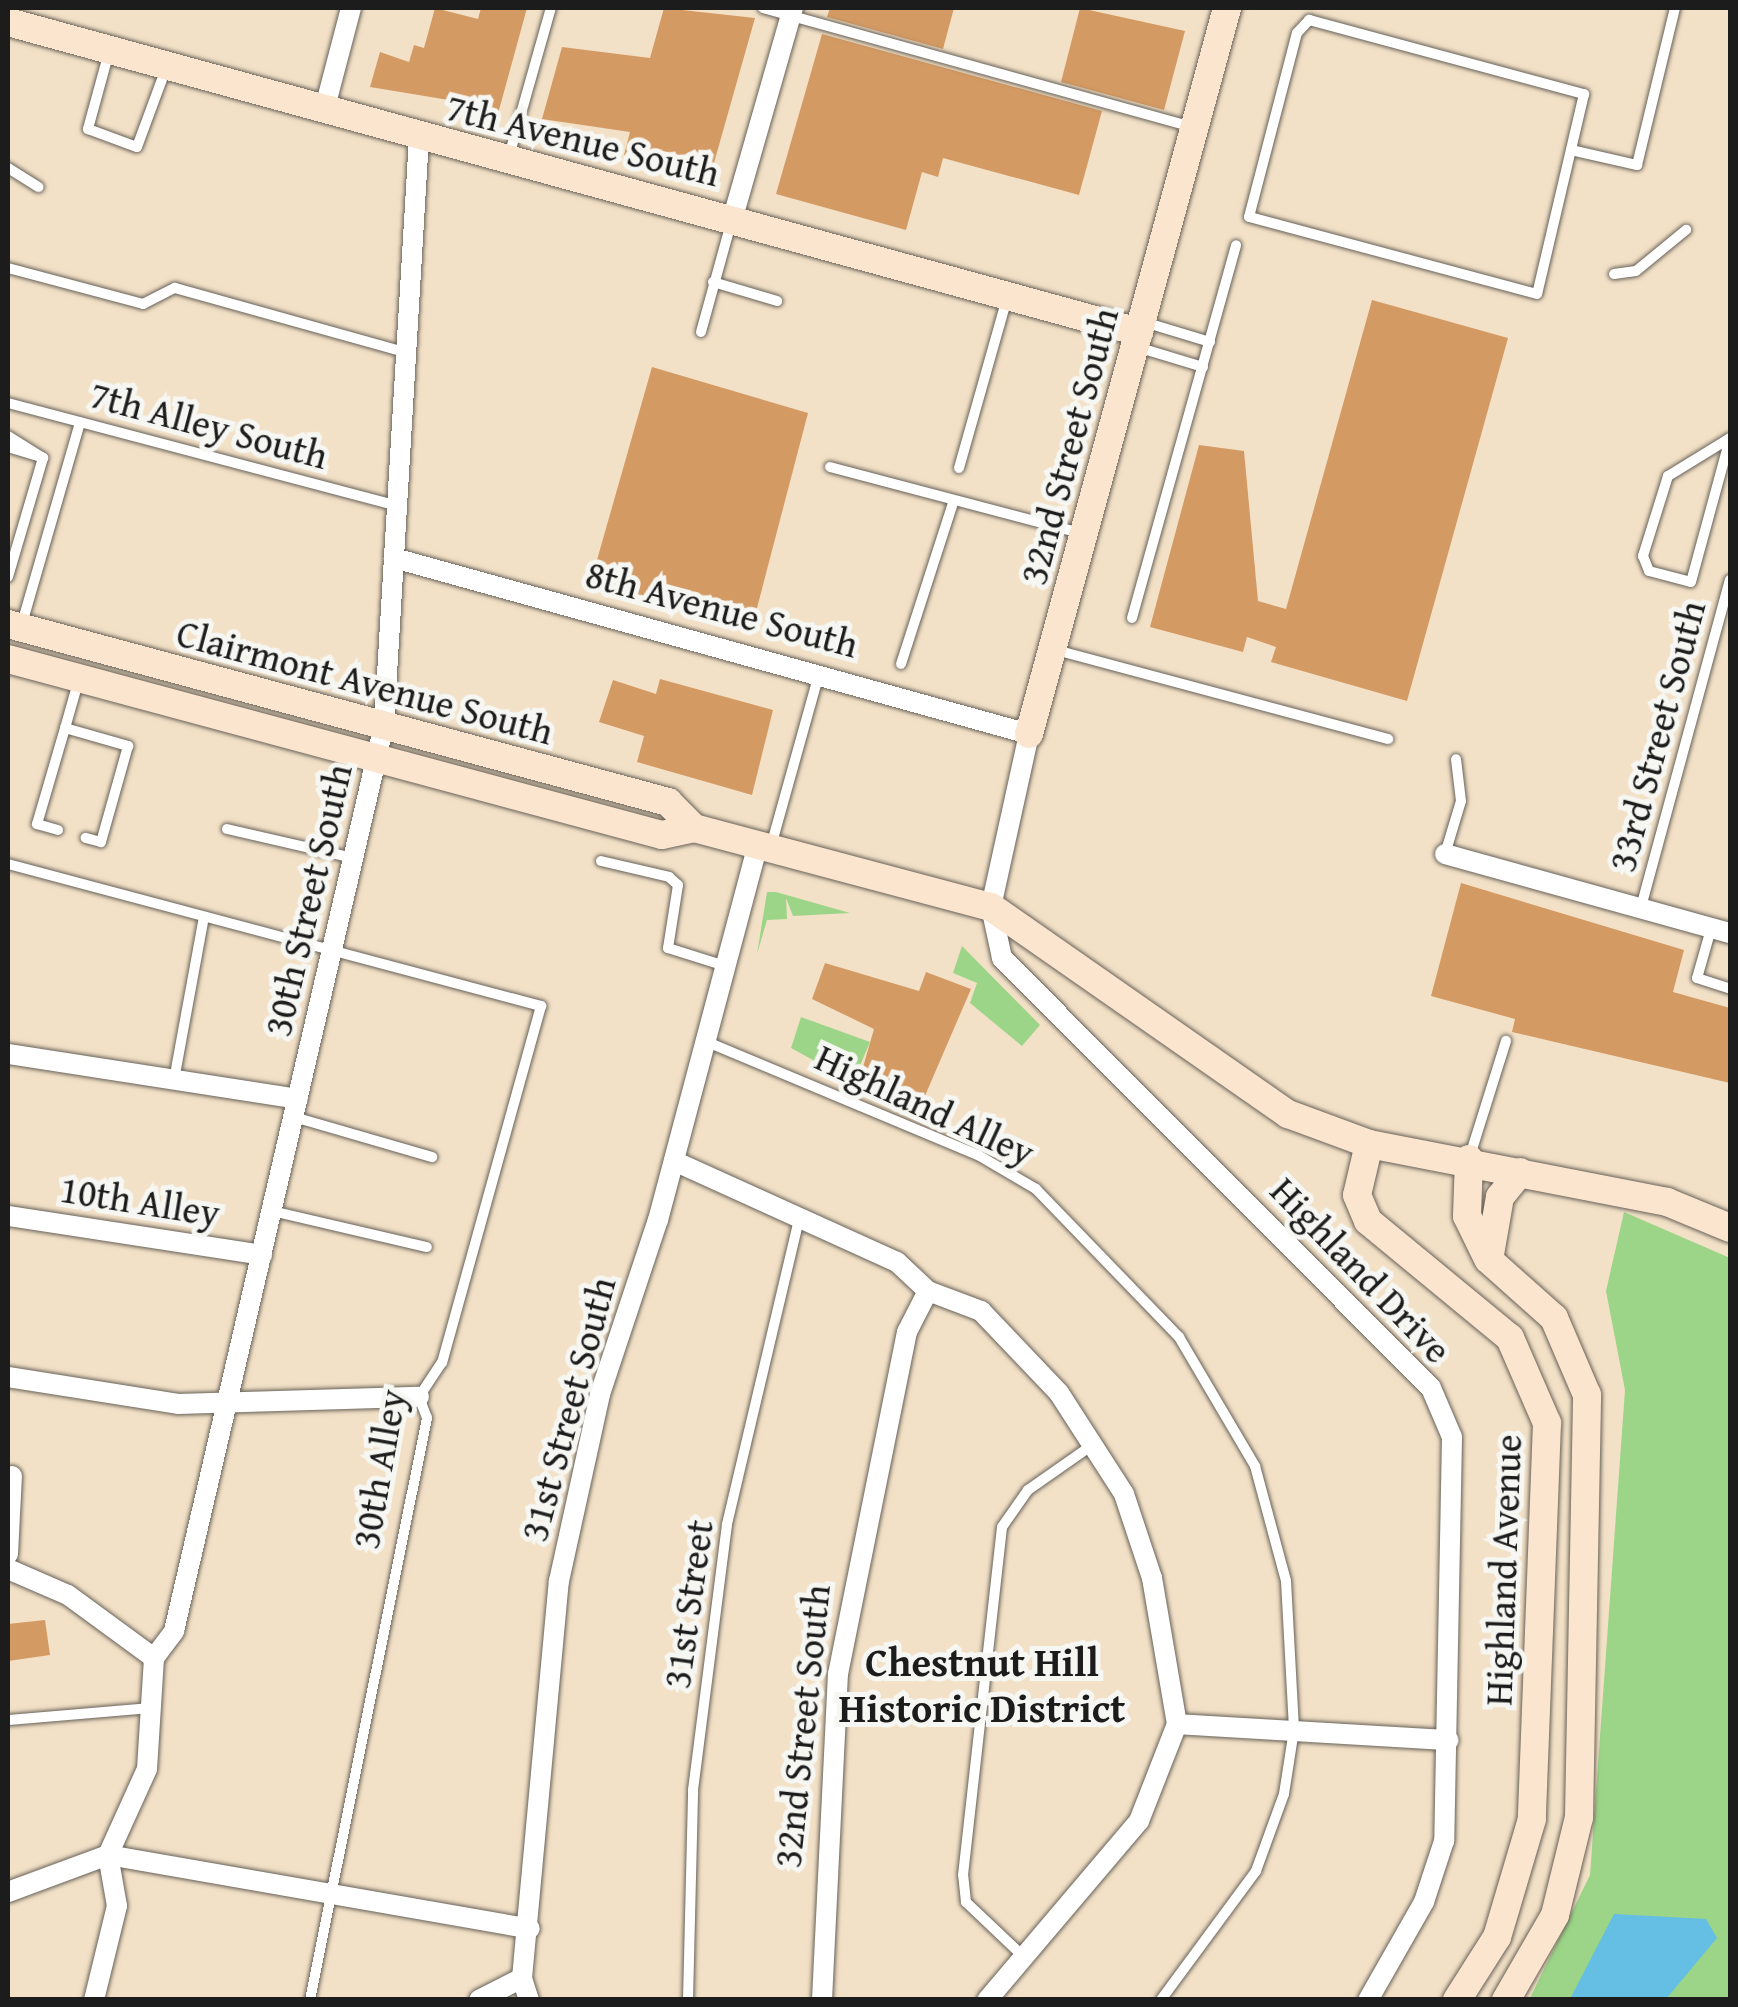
<!DOCTYPE html>
<style>
body{margin:0}
#map{position:relative;width:1738px;height:2007px;overflow:hidden;background:#f3e1c7;font-family:"Gentium Book Plus",serif}
div>[style]{position:absolute}
.green>*{inset:0;background:#9cd588}
.water>*{inset:0;background:#65bee3}
.building>*{inset:0;background:#d49a63}
.roads{filter:drop-shadow(0 0 2px #676158) drop-shadow(0 0 2px #676158)}
.lane>*{height:10px;margin:-5px;padding:0 5px;transform-origin:5px;border-radius:5px;background:#fff}
.street>*{height:20px;margin:-10px;padding:0 10px;transform-origin:10px;border-radius:10px;background:#fff}
.secondary>*{height:28px;margin:-14px;padding:0 14px;transform-origin:14px;border-radius:14px;background:#fce5cf}
span{translate:-50% -50%;white-space:nowrap;text-align:center;line-height:1.15;-webkit-text-stroke:10px #f6f6f2;paint-order:stroke}
.street-label{font-size:38px;color:#1c1c1c}
.neighbourhood-label{font-size:40px;color:#1c1c1c;font-weight:700}
.frame{position:absolute;inset:0;border:10px solid #1c1c1c;pointer-events:none}
</style>
<div id="map">
<div class="green">
<i style="clip-path:polygon(767px 892px,776px 892px,850px 913px,793px 916px,786px 898px,787px 919px,767px 920px,757px 954px)"></i>
<i style="clip-path:polygon(962px 946px,1040px 1025px,1022px 1046px,970px 1003px,977px 983px,953px 973px)"></i>
<i style="clip-path:polygon(801px 1017px,870px 1042px,853px 1082px,791px 1048px)"></i>
<i style="clip-path:polygon(1624px 1212px,1730px 1258px,1730px 1999px,1529px 2000px,1590px 1875px,1625px 1390px,1606px 1291px)"></i>
</div>
<div class="water">
<i style="clip-path:polygon(1614px 1914px,1706px 1919px,1717px 1938px,1666px 1999px,1570px 1999px)"></i>
</div>
<div class="building">
<i style="clip-path:polygon(435px 8px,478px 19px,481px 8px,527px 8px,496px 121px,453px 110px,455px 101px,370px 87px,380px 52px,409px 62px,414px 45px,424px 48px)"></i>
<i style="clip-path:polygon(664px 8px,755px 18px,708px 184px,624px 155px,630px 132px,542px 119px,562px 47px,650px 58px)"></i>
<i style="clip-path:polygon(830px 8px,954px 8px,943px 49px,827px 17px)"></i>
<i style="clip-path:polygon(1080px 8px,1185px 31px,1164px 110px,1061px 82px)"></i>
<i style="clip-path:polygon(822px 34px,1102px 111px,1079px 195px,943px 158px,938px 177px,922px 172px,906px 230px,776px 194px)"></i>
<i style="clip-path:polygon(1372px 300px,1508px 338px,1407px 701px,1271px 662px,1276px 647px,1247px 637px,1243px 652px,1150px 627px,1199px 445px,1244px 451px,1258px 601px,1286px 609px)"></i>
<i style="clip-path:polygon(652px 367px,808px 413px,752px 627px,591px 581px)"></i>
<i style="clip-path:polygon(660px 679px,773px 710px,752px 795px,637px 762px,644px 736px,599px 722px,613px 680px,656px 694px)"></i>
<i style="clip-path:polygon(1461px 883px,1684px 950px,1673px 992px,1730px 1008px,1730px 1083px,1512px 1032px,1515px 1019px,1431px 996px)"></i>
<i style="clip-path:polygon(825px 963px,919px 991px,926px 972px,971px 989px,921px 1105px,859px 1081px,874px 1029px,812px 999px)"></i>
<i style="clip-path:polygon(45px 1620px,50px 1655px,8px 1661px,8px 1624px)"></i>
</div>
<div class="roads">
<div class="lane">
<i style="left:763px;top:8px;width:445px;rotate:15.5deg"></i>
<i style="left:1309px;top:20px;width:285px;rotate:15.1deg"></i>
<i style="left:1584px;top:94px;width:205px;rotate:103.2deg"></i>
<i style="left:1537px;top:294px;width:298px;rotate:-165deg"></i>
<i style="left:1249px;top:217px;width:190px;rotate:-75.4deg"></i>
<i style="left:1297px;top:33px;width:18px;rotate:-47deg"></i>
<i style="left:109px;top:52px;width:80px;rotate:105.3deg"></i>
<i style="left:88px;top:129px;width:52px;rotate:20.2deg"></i>
<i style="left:137px;top:147px;width:86px;rotate:-69.7deg"></i>
<i style="left:1571px;top:150px;width:68px;rotate:12.8deg"></i>
<i style="left:1637px;top:165px;width:162px;rotate:-76.4deg"></i>
<i style="left:509px;top:156px;width:154px;rotate:-74.2deg"></i>
<i style="left:8px;top:168px;width:36px;rotate:32deg"></i>
<i style="left:8px;top:268px;width:140px;rotate:14.9deg"></i>
<i style="left:143px;top:304px;width:36px;rotate:-27deg"></i>
<i style="left:175px;top:288px;width:234px;rotate:15.6deg"></i>
<i style="left:1614px;top:274px;width:22px;rotate:-8deg"></i>
<i style="left:1636px;top:271px;width:65px;rotate:-39.4deg"></i>
<i style="left:713px;top:282px;width:67px;rotate:16.5deg"></i>
<i style="left:1144px;top:322px;width:69px;rotate:16.9deg"></i>
<i style="left:701px;top:332px;width:113px;rotate:-74.6deg"></i>
<i style="left:1137px;top:347px;width:69px;rotate:16.9deg"></i>
<i style="left:8px;top:403px;width:400px;rotate:14.8deg"></i>
<i style="left:8px;top:436px;width:41px;rotate:32.2deg"></i>
<i style="left:43px;top:458px;width:124px;rotate:106.4deg"></i>
<i style="left:1730px;top:438px;width:73px;rotate:148.5deg"></i>
<i style="left:1668px;top:476px;width:84px;rotate:107.4deg"></i>
<i style="left:1643px;top:556px;width:16px;rotate:68deg"></i>
<i style="left:1649px;top:571px;width:43px;rotate:14.7deg"></i>
<i style="left:1691px;top:582px;width:149px;rotate:-74.8deg"></i>
<i style="left:8px;top:447px;width:37px;rotate:17deg"></i>
<i style="left:830px;top:467px;width:259px;rotate:14.8deg"></i>
<i style="left:959px;top:468px;width:177px;rotate:-74.2deg"></i>
<i style="left:1132px;top:618px;width:387px;rotate:-74.4deg"></i>
<i style="left:21px;top:627px;width:213px;rotate:-73.9deg"></i>
<i style="left:1056px;top:650px;width:344px;rotate:15deg"></i>
<i style="left:901px;top:664px;width:172px;rotate:-72.1deg"></i>
<i style="left:79px;top:679px;width:51px;rotate:105.9deg"></i>
<i style="left:65px;top:728px;width:66px;rotate:15.9deg"></i>
<i style="left:128px;top:746px;width:100px;rotate:105.7deg"></i>
<i style="left:101px;top:842px;width:16px;rotate:-165deg"></i>
<i style="left:227px;top:829px;width:130px;rotate:12.9deg"></i>
<i style="left:58px;top:830px;width:22px;rotate:-164deg"></i>
<i style="left:37px;top:824px;width:100px;rotate:-73.7deg"></i>
<i style="left:771px;top:846px;width:179px;rotate:-74.4deg"></i>
<i style="left:1445px;top:854px;width:55px;rotate:-73.2deg"></i>
<i style="left:1461px;top:801px;width:42px;rotate:-96.8deg"></i>
<i style="left:601px;top:861px;width:70px;rotate:13.2deg"></i>
<i style="left:669px;top:877px;width:12px;rotate:42deg"></i>
<i style="left:678px;top:885px;width:64px;rotate:99deg"></i>
<i style="left:668px;top:948px;width:60px;rotate:17.5deg"></i>
<i style="left:8px;top:864px;width:552px;rotate:14.92deg"></i>
<i style="left:541px;top:1006px;width:370px;rotate:105.5deg"></i>
<i style="left:442px;top:1362px;width:42px;rotate:123.3deg"></i>
<i style="left:419px;top:1397px;width:22px;rotate:69deg"></i>
<i style="left:427px;top:1418px;width:594px;rotate:101.37deg"></i>
<i style="left:1641px;top:907px;width:339px;rotate:-74.8deg"></i>
<i style="left:1711px;top:929px;width:51px;rotate:105.9deg"></i>
<i style="left:1697px;top:978px;width:35px;rotate:18deg"></i>
<i style="left:705px;top:1041px;width:296px;rotate:22.7deg"></i>
<i style="left:978px;top:1155px;width:67px;rotate:30.4deg"></i>
<i style="left:1036px;top:1189px;width:206px;rotate:46deg"></i>
<i style="left:1179px;top:1337px;width:150px;rotate:59.5deg"></i>
<i style="left:1255px;top:1466px;width:119px;rotate:74.9deg"></i>
<i style="left:1286px;top:1581px;width:149px;rotate:86.9deg"></i>
<i style="left:1294px;top:1730px;width:65px;rotate:98.9deg"></i>
<i style="left:1284px;top:1794px;width:82px;rotate:110deg"></i>
<i style="left:1256px;top:1871px;width:160px;rotate:126.4deg"></i>
<i style="left:174px;top:1080px;width:166px;rotate:-79.6deg"></i>
<i style="left:294px;top:1117px;width:144px;rotate:16.2deg"></i>
<i style="left:1469px;top:1159px;width:124px;rotate:-72.6deg"></i>
<i style="left:272px;top:1211px;width:159px;rotate:13.1deg"></i>
<i style="left:8px;top:1720px;width:144px;rotate:-4.8deg"></i>
<i style="left:1026px;top:1959px;width:83px;rotate:-136.5deg"></i>
<i style="left:966px;top:1902px;width:27px;rotate:-96deg"></i>
<i style="left:963px;top:1875px;width:350px;rotate:-83.6deg"></i>
<i style="left:1002px;top:1527px;width:45px;rotate:-54.9deg"></i>
<i style="left:1028px;top:1490px;width:82px;rotate:-35deg"></i>
<i style="left:688px;top:2000px;width:210px;rotate:-88.6deg"></i>
<i style="left:693px;top:1790px;width:268px;rotate:-82.7deg"></i>
<i style="left:727px;top:1524px;width:308px;rotate:-76.7deg"></i>
</div>
<div class="street">
<i style="left:325px;top:107px;width:102px;rotate:-75.3deg"></i>
<i style="left:733px;top:217px;width:217px;rotate:-74deg"></i>
<i style="left:394px;top:558px;width:659px;rotate:15.49deg"></i>
<i style="left:1029px;top:734px;width:177px;rotate:102.4deg"></i>
<i style="left:991px;top:907px;width:52px;rotate:77.8deg"></i>
<i style="left:1002px;top:958px;width:607px;rotate:45.07deg"></i>
<i style="left:1431px;top:1388px;width:53px;rotate:66.8deg"></i>
<i style="left:1452px;top:1437px;width:404px;rotate:91.1deg"></i>
<i style="left:1444px;top:1841px;width:64px;rotate:108.2deg"></i>
<i style="left:1424px;top:1902px;width:113px;rotate:119.7deg"></i>
<i style="left:1445px;top:854px;width:296px;rotate:15.5deg"></i>
<i style="left:8px;top:1054px;width:293px;rotate:8.8deg"></i>
<i style="left:674px;top:1161px;width:245px;rotate:24.4deg"></i>
<i style="left:897px;top:1262px;width:42px;rotate:43.1deg"></i>
<i style="left:928px;top:1291px;width:57px;rotate:20.7deg"></i>
<i style="left:981px;top:1311px;width:113px;rotate:46.4deg"></i>
<i style="left:1059px;top:1393px;width:120px;rotate:57.2deg"></i>
<i style="left:1124px;top:1494px;width:89px;rotate:71.6deg"></i>
<i style="left:1152px;top:1578px;width:148px;rotate:80.3deg"></i>
<i style="left:1177px;top:1724px;width:104px;rotate:111.4deg"></i>
<i style="left:1139px;top:1821px;width:235px;rotate:130.3deg"></i>
<i style="left:8px;top:1216px;width:257px;rotate:8.7deg"></i>
<i style="left:8px;top:1377px;width:172px;rotate:9deg"></i>
<i style="left:178px;top:1404px;width:241px;rotate:-1.7deg"></i>
<i style="left:8px;top:1554px;width:78px;rotate:-87.1deg"></i>
<i style="left:8px;top:1569px;width:65px;rotate:23.4deg"></i>
<i style="left:68px;top:1595px;width:107px;rotate:36.2deg"></i>
<i style="left:154px;top:1658px;width:111px;rotate:93.6deg"></i>
<i style="left:147px;top:1769px;width:94px;rotate:114.4deg"></i>
<i style="left:154px;top:1658px;width:34px;rotate:-53deg"></i>
<i style="left:174px;top:1631px;width:930px;rotate:-76.95deg"></i>
<i style="left:384px;top:725px;width:589px;rotate:-86.59deg"></i>
<i style="left:1177px;top:1724px;width:272px;rotate:3.4deg"></i>
<i style="left:8px;top:1892px;width:107px;rotate:-20.3deg"></i>
<i style="left:108px;top:1855px;width:428px;rotate:9.9deg"></i>
<i style="left:94px;top:2000px;width:97px;rotate:-76.3deg"></i>
<i style="left:117px;top:1906px;width:52px;rotate:-100deg"></i>
<i style="left:479px;top:2000px;width:48px;rotate:-27.1deg"></i>
<i style="left:529px;top:2000px;width:23px;rotate:-108deg"></i>
<i style="left:522px;top:1978px;width:399px;rotate:-84.7deg"></i>
<i style="left:559px;top:1581px;width:191px;rotate:-77.6deg"></i>
<i style="left:600px;top:1394px;width:183px;rotate:-71.6deg"></i>
<i style="left:658px;top:1220px;width:385px;rotate:-75.1deg"></i>
<i style="left:822px;top:2000px;width:326px;rotate:-87.2deg"></i>
<i style="left:838px;top:1674px;width:349px;rotate:-78.6deg"></i>
<i style="left:907px;top:1332px;width:46px;rotate:-62.9deg"></i>
</div>
<div class="secondary">
<i style="left:8px;top:22px;width:1173px;rotate:15.33deg"></i>
<i style="left:8px;top:624px;width:684px;rotate:15.09deg"></i>
<i style="left:668px;top:802px;width:37px;rotate:45deg"></i>
<i style="left:694px;top:828px;width:307px;rotate:14.9deg"></i>
<i style="left:991px;top:907px;width:362px;rotate:34.9deg"></i>
<i style="left:1288px;top:1114px;width:86px;rotate:20.3deg"></i>
<i style="left:1369px;top:1144px;width:304px;rotate:11deg"></i>
<i style="left:1667px;top:1202px;width:68px;rotate:22.4deg"></i>
<i style="left:8px;top:659px;width:677px;rotate:15.06deg"></i>
<i style="left:662px;top:835px;width:33px;rotate:-12deg"></i>
<i style="left:1029px;top:734px;width:753px;rotate:-74.74deg"></i>
<i style="left:1369px;top:1144px;width:52px;rotate:103.2deg"></i>
<i style="left:1357px;top:1195px;width:28px;rotate:67deg"></i>
<i style="left:1368px;top:1221px;width:184px;rotate:39.5deg"></i>
<i style="left:1510px;top:1338px;width:93px;rotate:66.5deg"></i>
<i style="left:1547px;top:1423px;width:396px;rotate:92.2deg"></i>
<i style="left:1532px;top:1819px;width:123px;rotate:106.5deg"></i>
<i style="left:1497px;top:1937px;width:75px;rotate:122.4deg"></i>
<i style="left:1469px;top:1159px;width:57px;rotate:92deg"></i>
<i style="left:1467px;top:1216px;width:48px;rotate:64deg"></i>
<i style="left:1506px;top:2000px;width:98px;rotate:-60deg"></i>
<i style="left:1555px;top:1915px;width:101px;rotate:-76.2deg"></i>
<i style="left:1579px;top:1817px;width:422px;rotate:-88.9deg"></i>
<i style="left:1587px;top:1395px;width:84px;rotate:-113.2deg"></i>
<i style="left:1554px;top:1318px;width:87px;rotate:-138.3deg"></i>
<i style="left:1489px;top:1260px;width:64px;rotate:-80.1deg"></i>
<i style="left:1500px;top:1197px;width:32px;rotate:-51deg"></i>
</div>
</div>
<div class="street-label">
<span style="left:583px;top:140px;rotate:14deg">7th Avenue South</span>
<span style="left:209px;top:425px;rotate:15deg">7th Alley South</span>
<span style="left:1069px;top:446px;rotate:-75deg">32nd Street South</span>
<span style="left:722px;top:609px;rotate:15deg">8th Avenue South</span>
<span style="left:365px;top:682px;rotate:15deg">Clairmont Avenue South</span>
<span style="left:1657px;top:736px;rotate:-75deg">33rd Street South</span>
<span style="left:308px;top:900px;rotate:-77deg">30th Street South</span>
<span style="left:925px;top:1105px;rotate:25deg">Highland Alley</span>
<span style="left:140px;top:1201px;rotate:9deg">10th Alley</span>
<span style="left:1361px;top:1270px;rotate:46deg">Highland Drive</span>
<span style="left:568px;top:1409px;rotate:-75deg">31st Street South</span>
<span style="left:379px;top:1469px;rotate:-80deg">30th Alley</span>
<span style="left:1503px;top:1570px;rotate:-88deg">Highland Avenue</span>
<span style="left:688px;top:1604px;rotate:-82deg">31st Street</span>
<span style="left:802px;top:1726px;rotate:-84deg">32nd Street South</span>
</div>
<div class="neighbourhood-label">
<span style="left:982px;top:1685px">Chestnut Hill<br>Historic District</span>
</div>
<div class="frame"></div>
</div>
